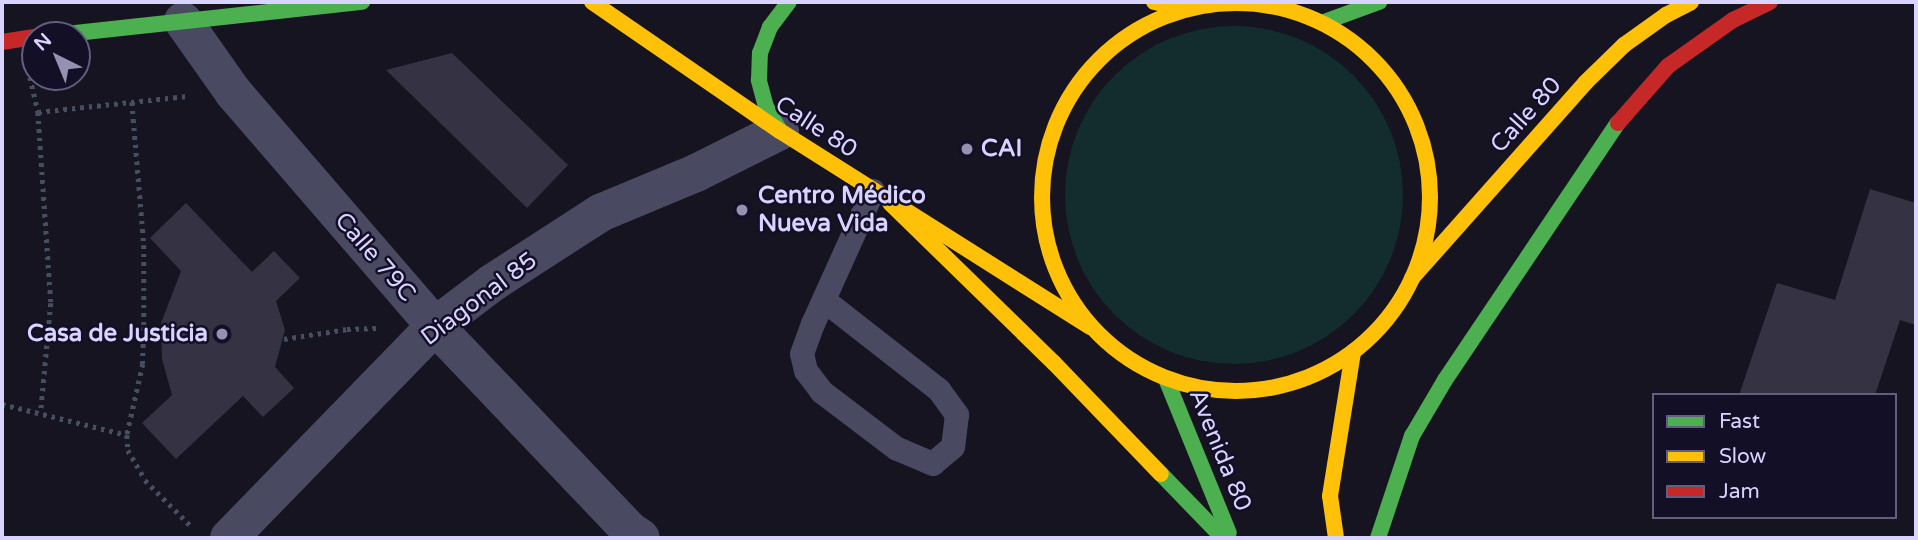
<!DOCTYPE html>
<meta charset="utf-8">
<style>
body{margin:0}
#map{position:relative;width:1918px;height:540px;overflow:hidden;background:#161421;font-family:"Varela Round",sans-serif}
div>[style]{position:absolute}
.green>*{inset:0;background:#132c2d}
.round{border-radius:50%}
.building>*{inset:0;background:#343243}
.path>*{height:4.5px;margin-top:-2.25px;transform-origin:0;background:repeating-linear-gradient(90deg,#44505f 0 3.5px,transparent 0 8.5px)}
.lane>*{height:24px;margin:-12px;padding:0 12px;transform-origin:12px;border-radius:12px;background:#4a4962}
.street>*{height:38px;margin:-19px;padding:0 19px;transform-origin:19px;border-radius:19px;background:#4a4962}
.fast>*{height:16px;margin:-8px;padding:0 8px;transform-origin:8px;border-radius:8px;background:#4caf50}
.slow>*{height:16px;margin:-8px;padding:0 8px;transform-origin:8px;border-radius:8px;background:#ffc107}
.slow>.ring{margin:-8px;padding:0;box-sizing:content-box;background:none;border:16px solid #ffc107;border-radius:50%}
.jam>*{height:16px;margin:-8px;padding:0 8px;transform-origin:8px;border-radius:8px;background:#c62828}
.dots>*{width:19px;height:19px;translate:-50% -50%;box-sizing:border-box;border:4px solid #130f26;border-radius:50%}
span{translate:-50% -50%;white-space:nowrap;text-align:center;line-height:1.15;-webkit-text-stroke:5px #130f26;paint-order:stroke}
.street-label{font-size:24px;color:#d9d4ff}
.poi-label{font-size:24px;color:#d9d4ff;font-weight:700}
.left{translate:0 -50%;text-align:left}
.right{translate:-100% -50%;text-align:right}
.frame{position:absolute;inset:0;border:4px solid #d9d4ff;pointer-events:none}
.legend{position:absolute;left:1652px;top:393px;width:245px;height:126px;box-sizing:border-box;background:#130f26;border:2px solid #625e7d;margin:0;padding:9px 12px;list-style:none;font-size:21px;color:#d9d4ff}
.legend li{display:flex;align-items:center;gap:14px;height:35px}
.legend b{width:35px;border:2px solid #625e7d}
.north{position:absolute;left:21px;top:21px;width:70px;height:70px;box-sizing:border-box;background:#130f26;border:2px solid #625e7d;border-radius:50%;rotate:317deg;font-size:19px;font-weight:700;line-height:28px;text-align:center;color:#d9d4ff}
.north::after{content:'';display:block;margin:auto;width:24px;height:32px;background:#9591b1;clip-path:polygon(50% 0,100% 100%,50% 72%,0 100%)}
</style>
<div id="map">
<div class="green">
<i class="round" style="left:1065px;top:26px;width:338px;height:338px"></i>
</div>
<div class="building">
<i style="clip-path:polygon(452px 53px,568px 165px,527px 208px,386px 70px)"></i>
<i style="clip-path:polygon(1870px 189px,1916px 203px,1916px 325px,1900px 320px,1875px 395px,1739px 395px,1777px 283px,1835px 300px)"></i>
<i style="clip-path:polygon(186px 203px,252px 272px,274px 251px,300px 278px,276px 301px,285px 330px,275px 367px,294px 388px,263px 417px,243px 396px,176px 459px,142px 423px,172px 395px,162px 359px,161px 323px,181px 271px,150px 238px)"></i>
</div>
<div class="path">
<i style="left:30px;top:77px;width:36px;rotate:77deg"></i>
<i style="left:38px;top:112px;width:191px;rotate:86.1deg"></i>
<i style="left:51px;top:303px;width:108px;rotate:95.3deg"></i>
<i style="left:132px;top:102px;width:144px;rotate:85.2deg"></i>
<i style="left:144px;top:245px;width:82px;rotate:90deg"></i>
<i style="left:144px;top:327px;width:37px;rotate:92deg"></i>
<i style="left:143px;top:364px;width:73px;rotate:102.7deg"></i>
<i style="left:127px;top:435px;width:15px;rotate:86deg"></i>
<i style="left:128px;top:450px;width:34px;rotate:60deg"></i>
<i style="left:145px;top:480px;width:68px;rotate:45deg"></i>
<i style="left:38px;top:112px;width:150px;rotate:-6.1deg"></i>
<i style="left:284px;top:339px;width:64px;rotate:-9deg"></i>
<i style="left:347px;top:329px;width:31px;rotate:-2deg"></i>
<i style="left:2px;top:404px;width:129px;rotate:13.9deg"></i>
</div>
<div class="lane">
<i style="left:825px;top:301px;width:145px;rotate:38deg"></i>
<i style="left:939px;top:390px;width:31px;rotate:54deg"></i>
<i style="left:957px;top:415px;width:32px;rotate:97deg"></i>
<i style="left:953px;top:447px;width:26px;rotate:140deg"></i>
<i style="left:933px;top:464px;width:39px;rotate:-157deg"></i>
<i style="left:897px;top:449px;width:94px;rotate:-142.8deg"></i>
<i style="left:822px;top:392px;width:26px;rotate:-127deg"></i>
<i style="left:806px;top:371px;width:17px;rotate:-103deg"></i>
<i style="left:802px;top:354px;width:32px;rotate:-70deg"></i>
<i style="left:813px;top:324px;width:146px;rotate:-65.7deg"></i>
</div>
<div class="street">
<i style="left:183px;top:21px;width:87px;rotate:54.8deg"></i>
<i style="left:233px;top:92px;width:309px;rotate:49.2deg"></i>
<i style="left:435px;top:326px;width:282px;rotate:46.4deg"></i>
<i style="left:629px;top:530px;width:14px;rotate:34deg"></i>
<i style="left:229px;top:538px;width:296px;rotate:-45.8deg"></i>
<i style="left:435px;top:326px;width:71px;rotate:-37deg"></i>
<i style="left:492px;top:283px;width:129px;rotate:-32.9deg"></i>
<i style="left:600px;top:213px;width:104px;rotate:-22.6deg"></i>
<i style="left:696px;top:173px;width:94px;rotate:-26.6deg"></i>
</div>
<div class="fast">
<i style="left:1324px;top:22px;width:59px;rotate:-20deg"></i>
<i style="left:57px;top:35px;width:307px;rotate:-6.2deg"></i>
<i style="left:780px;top:131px;width:28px;rotate:-120deg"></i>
<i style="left:766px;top:107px;width:28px;rotate:-105deg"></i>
<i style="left:759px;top:80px;width:27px;rotate:-88deg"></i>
<i style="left:760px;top:53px;width:28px;rotate:-69deg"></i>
<i style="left:770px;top:27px;width:31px;rotate:-53deg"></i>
<i style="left:1166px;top:379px;width:166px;rotate:67.8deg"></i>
<i style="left:1161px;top:474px;width:89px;rotate:45.9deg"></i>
<i style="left:1378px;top:538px;width:108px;rotate:-71.6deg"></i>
<i style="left:1412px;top:436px;width:65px;rotate:-59.5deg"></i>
<i style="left:1445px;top:380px;width:310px;rotate:-56.1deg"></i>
</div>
<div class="slow">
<i style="left:592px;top:2px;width:228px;rotate:34.5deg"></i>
<i style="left:780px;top:131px;width:367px;rotate:32.3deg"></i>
<i style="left:1154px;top:2px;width:33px;rotate:12deg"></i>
<i class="ring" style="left:1042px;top:3px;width:372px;height:372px"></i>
<i style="left:890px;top:203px;width:229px;rotate:44.3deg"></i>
<i style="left:1054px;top:363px;width:154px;rotate:46.1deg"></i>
<i style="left:1412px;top:278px;width:262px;rotate:-48.4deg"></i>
<i style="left:1586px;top:82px;width:53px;rotate:-44.2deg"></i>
<i style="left:1624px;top:45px;width:52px;rotate:-35.5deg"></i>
<i style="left:1666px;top:15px;width:28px;rotate:-27deg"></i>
<i style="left:1336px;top:538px;width:42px;rotate:-98.1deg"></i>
<i style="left:1330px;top:496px;width:146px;rotate:-80.9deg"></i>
</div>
<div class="jam">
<i style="left:2px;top:42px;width:33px;rotate:-9deg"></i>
<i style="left:1618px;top:123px;width:76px;rotate:-48.7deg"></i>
<i style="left:1668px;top:66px;width:80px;rotate:-35.3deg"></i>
<i style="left:1733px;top:20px;width:41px;rotate:-25.9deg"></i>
</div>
<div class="dots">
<i style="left:967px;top:149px;background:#9591b1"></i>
<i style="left:742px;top:210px;background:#9591b1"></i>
<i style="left:222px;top:334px;background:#9591b1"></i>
</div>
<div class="street-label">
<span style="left:1526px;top:115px;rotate:-48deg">Calle 80</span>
<span style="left:816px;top:127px;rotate:33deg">Calle 80</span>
<span style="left:375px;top:257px;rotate:49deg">Calle 79C</span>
<span style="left:479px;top:299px;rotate:-37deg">Diagonal 85</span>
<span style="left:1220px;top:450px;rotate:68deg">Avenida 80</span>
</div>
<div class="poi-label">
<span class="left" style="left:981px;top:149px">CAI</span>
<span class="left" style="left:758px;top:210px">Centro Médico<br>Nueva Vida</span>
<span class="right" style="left:208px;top:334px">Casa de Justicia</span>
</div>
<div class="frame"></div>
<ul class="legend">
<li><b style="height:9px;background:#4caf50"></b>Fast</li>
<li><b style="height:9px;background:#ffc107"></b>Slow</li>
<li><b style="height:9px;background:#c62828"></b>Jam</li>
</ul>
<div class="north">N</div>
</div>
